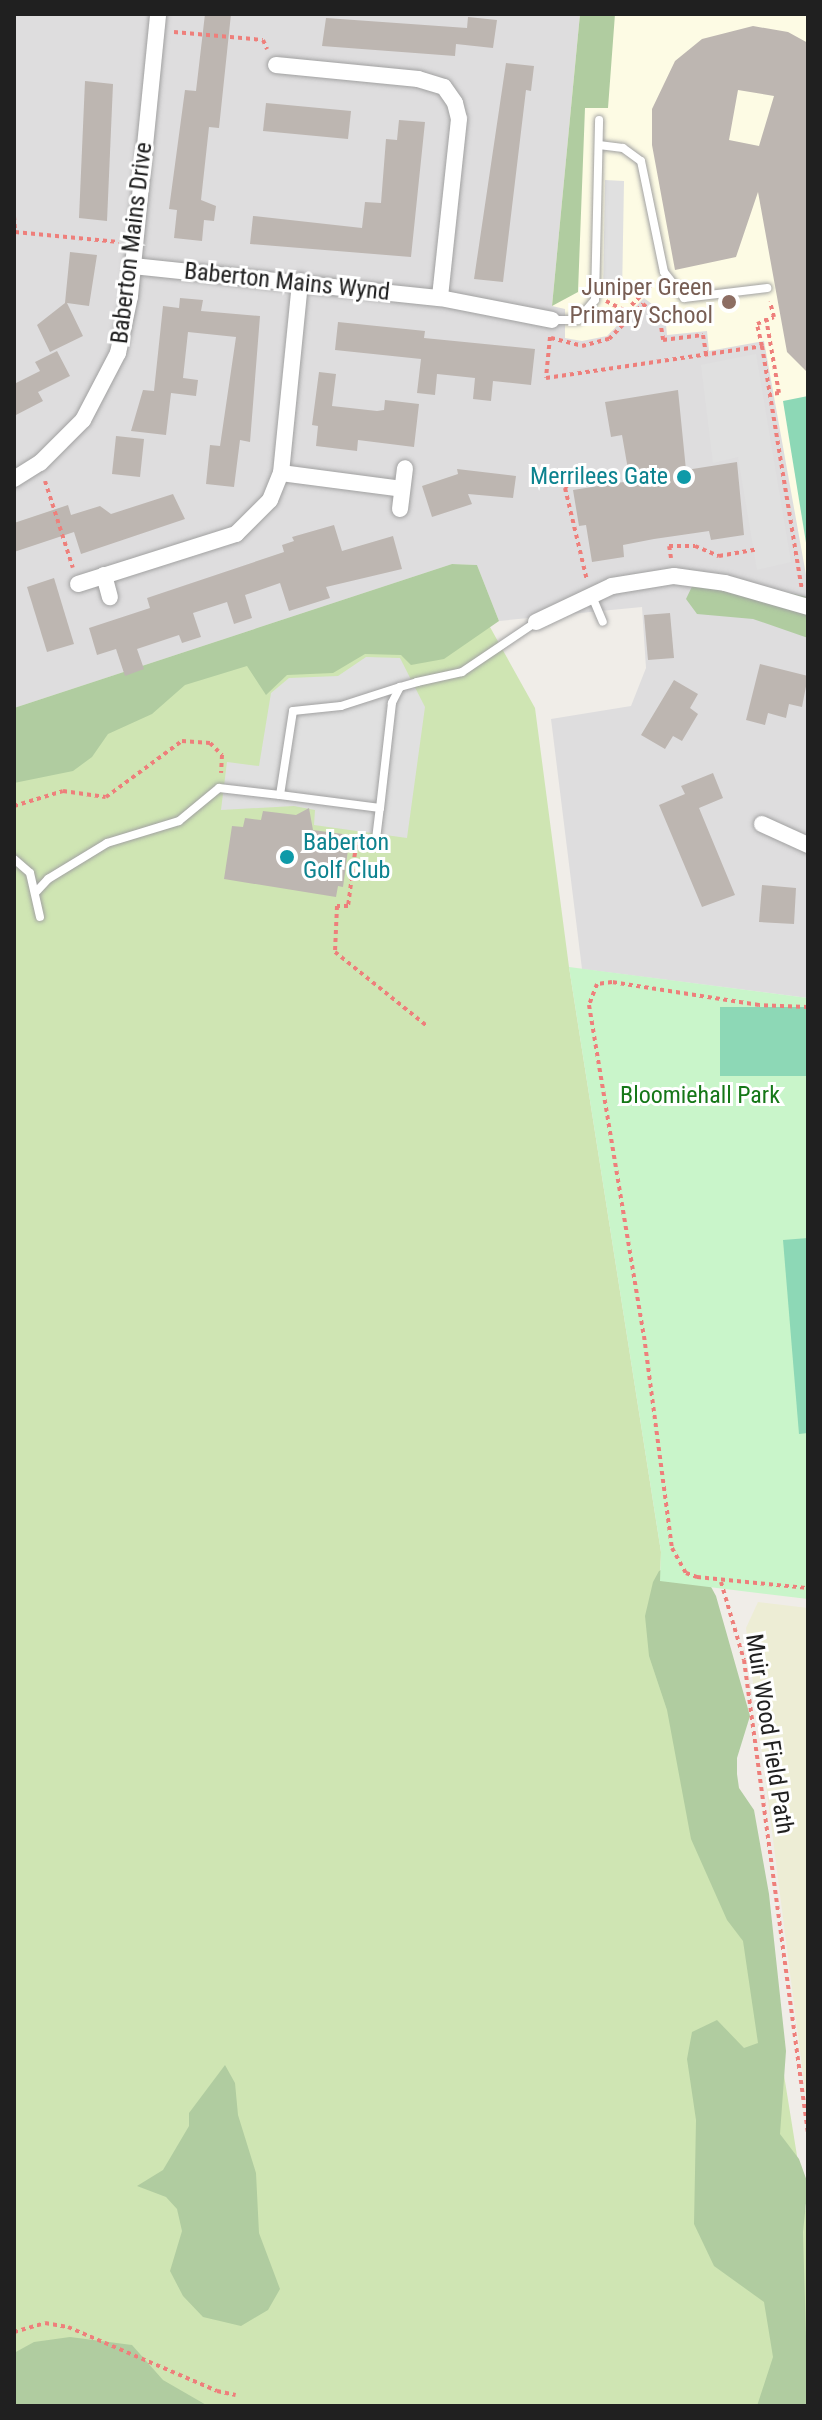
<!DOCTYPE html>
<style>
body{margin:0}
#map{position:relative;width:822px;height:2420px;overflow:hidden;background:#f0ede8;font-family:"Roboto Condensed",sans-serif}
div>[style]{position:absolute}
.residential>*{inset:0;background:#deddde}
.education>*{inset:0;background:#fdfbe4}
.farmland>*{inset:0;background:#ededd5}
.grass>*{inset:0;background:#cfe5b3}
.forest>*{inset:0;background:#b0cca0}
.park>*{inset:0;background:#c9f5ca}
.pitch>*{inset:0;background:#8dd8b6}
.parking>*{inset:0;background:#e0e0e0}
.building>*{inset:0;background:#bdb6b1}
.path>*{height:4px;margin-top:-2px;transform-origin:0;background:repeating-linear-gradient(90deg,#ee7f7b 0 4px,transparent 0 8px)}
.roads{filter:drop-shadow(0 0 2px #a1a1a1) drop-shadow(0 0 2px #a1a1a1)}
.lane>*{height:8px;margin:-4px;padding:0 4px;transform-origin:4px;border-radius:4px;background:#fff}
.street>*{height:16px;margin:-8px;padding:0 8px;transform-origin:8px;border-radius:8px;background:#fff}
.dots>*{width:22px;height:22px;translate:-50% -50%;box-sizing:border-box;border:4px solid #fff;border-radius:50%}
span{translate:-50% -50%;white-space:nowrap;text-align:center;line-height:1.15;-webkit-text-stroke:6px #fff;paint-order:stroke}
.street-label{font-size:24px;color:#202020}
.education-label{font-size:24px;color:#785e54}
.right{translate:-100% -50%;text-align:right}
.culture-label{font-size:24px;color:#0d838f}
.left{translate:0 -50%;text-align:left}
.park-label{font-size:24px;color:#167718}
.frame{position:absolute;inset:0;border:16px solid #202020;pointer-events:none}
</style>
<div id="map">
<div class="residential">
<i style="clip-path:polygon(14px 14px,808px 14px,808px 998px,582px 969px,551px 719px,631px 706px,646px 668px,642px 607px,499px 621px,477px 565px,452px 564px,14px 708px)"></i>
</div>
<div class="education">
<i style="clip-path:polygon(580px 14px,808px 14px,808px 586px,764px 341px,709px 351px,707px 331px,667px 335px,665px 314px,644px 298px,607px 336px,582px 341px,565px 338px,565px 309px,552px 306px)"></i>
</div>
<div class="farmland">
<i style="clip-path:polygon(758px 1602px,808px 1608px,808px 2114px,746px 1628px)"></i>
</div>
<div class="grass">
<i style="clip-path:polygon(460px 573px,535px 708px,569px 967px,661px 1552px,660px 1581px,707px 1597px,808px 2224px,808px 2406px,14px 2406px,14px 722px)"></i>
</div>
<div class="forest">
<i style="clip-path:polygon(580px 14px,615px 14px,608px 108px,585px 108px,578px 292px,552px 306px)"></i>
<i style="clip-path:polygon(452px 564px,477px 565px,499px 621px,444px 659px,411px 665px,401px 655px,365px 654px,333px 673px,287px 675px,266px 695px,247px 666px,185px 685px,152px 714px,108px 734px,92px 757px,73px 771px,14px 783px,14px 708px)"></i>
<i style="clip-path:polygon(698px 574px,808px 597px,808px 638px,753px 619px,697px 614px,686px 599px)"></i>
<i style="clip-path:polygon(681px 1561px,703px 1572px,716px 1596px,750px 1716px,737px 1758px,737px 1774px,739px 1788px,754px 1810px,769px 1894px,786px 2051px,780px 2134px,799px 2159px,808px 2184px,803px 2232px,808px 2406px,757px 2406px,773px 2357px,764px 2302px,714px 2266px,694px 2224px,696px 2120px,687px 2059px,692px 2032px,717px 2020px,744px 2048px,758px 2043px,743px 1941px,727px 1920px,691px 1839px,667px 1710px,649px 1656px,645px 1616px,653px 1582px,659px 1571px)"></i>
<i style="clip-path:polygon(225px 2065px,235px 2083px,238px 2115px,256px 2173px,259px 2233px,280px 2289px,268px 2310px,241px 2326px,203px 2317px,183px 2296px,170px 2271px,182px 2231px,177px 2209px,166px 2197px,137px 2186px,163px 2170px,189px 2126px,189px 2113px)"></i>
<i style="clip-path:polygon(70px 2337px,132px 2345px,163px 2380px,208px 2406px,14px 2406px,14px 2353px,34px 2342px)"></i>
</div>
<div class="park">
<i style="clip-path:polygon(569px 967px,808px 998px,808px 1599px,660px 1581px,661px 1552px)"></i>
</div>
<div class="pitch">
<i style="clip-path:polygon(808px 396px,808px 555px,783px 401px)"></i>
<i style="clip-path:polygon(720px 1007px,808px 1007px,808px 1076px,720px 1076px)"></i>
<i style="clip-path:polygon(808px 1238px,808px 1433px,799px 1434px,783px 1240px)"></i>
</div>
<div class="parking">
<i style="clip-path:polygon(605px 180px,624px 181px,622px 295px,603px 295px)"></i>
<i style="clip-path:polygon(756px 354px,791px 562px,757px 570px,738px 457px,713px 463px,701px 365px)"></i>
<i style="clip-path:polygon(366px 657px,400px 658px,425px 707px,407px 838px,314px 825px,315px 810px,294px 806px,221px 810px,227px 762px,259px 766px,271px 693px,289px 678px,338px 676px)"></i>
</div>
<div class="building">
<i style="clip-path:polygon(205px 14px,231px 14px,219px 128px,209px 127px,201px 200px,216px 206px,214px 221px,204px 220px,202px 241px,174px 238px,177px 210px,169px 209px,185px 90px,196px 91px)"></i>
<i style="clip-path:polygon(468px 17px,497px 20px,493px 48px,456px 44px,455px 56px,322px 46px,326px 18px,467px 28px)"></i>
<i style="clip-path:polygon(evenodd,753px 26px,788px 32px,808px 43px,808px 373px,787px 352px,758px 192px,736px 257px,675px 270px,652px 145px,652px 109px,675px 61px,702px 39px,753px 26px,738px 90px,774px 96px,759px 146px,729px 140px,738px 90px)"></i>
<i style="clip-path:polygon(506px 63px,534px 66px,531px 91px,526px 90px,503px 282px,474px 279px)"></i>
<i style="clip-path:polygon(85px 81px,113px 84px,107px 221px,79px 218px)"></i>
<i style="clip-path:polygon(266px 103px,351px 111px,348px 139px,263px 131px)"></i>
<i style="clip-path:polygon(399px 120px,425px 122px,411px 257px,250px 244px,253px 216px,362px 228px,365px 202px,381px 203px,386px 139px,397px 140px)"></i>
<i style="clip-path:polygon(70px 252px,97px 255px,89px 306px,67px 303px,83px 336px,50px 352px,37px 325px,65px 303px)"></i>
<i style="clip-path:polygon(180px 298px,203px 300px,201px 311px,260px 316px,250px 442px,240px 440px,234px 487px,206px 484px,210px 445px,220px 446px,236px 337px,188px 332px,183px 378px,198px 380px,196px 396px,171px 393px,166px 435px,131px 431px,143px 390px,154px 391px,163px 306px,179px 308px)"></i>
<i style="clip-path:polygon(338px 322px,425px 331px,424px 338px,535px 349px,531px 385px,493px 381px,491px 401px,473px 399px,475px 378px,437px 374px,435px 395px,417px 393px,421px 359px,335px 350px)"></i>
<i style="clip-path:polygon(57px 351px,70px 376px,38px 392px,43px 401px,14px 416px,14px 384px,40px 371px,35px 362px)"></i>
<i style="clip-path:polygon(319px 372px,336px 374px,332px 406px,377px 411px,384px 410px,385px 400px,419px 404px,414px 447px,358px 440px,357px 451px,316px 446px,318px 426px,312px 425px)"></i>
<i style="clip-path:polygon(678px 390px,686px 470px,737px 462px,744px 535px,711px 540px,709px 531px,654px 539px,623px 545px,624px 557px,592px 562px,586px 525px,579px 526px,573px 490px,630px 481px,622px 435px,611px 437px,605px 402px)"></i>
<i style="clip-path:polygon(116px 436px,144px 439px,140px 477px,112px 474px)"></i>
<i style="clip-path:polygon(457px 469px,516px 476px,513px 498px,468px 494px,472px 504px,432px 517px,422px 486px,458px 474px)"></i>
<i style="clip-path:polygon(173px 494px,185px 519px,81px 554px,74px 532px,14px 552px,14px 523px,68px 505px,71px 515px,100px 506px,111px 514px)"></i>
<i style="clip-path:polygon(334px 525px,342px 551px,393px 536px,402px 569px,326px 587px,330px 598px,289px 611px,280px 583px,245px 595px,252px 618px,234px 624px,227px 602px,193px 613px,201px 637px,182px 643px,179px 635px,137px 649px,144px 669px,125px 676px,116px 649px,97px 655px,89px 628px,150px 608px,147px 598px,284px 552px,282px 545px,294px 541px,292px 537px)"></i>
<i style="clip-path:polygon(54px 578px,74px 644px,47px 652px,27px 587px)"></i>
<i style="clip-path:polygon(670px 613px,674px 658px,648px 660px,644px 615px)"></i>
<i style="clip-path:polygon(760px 664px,808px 676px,802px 707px,789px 704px,786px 718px,768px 713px,765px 725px,746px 720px)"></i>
<i style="clip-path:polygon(674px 680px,698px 694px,690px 708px,698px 714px,682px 741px,673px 736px,665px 749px,641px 735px)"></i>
<i style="clip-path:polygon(713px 773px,723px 798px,699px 808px,735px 895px,702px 907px,659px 805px,685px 794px,681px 786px)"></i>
<i style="clip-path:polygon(309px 808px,313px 830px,350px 835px,343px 887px,338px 886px,336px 897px,224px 879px,232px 826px,243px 827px,245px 818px,261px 820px,263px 811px,296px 815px)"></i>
<i style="clip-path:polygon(762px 885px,796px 888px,794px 924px,759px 922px)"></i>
</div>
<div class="path">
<i style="left:174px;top:32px;width:89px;rotate:5.1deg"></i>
<i style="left:263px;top:40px;width:10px;rotate:66deg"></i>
<i style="left:14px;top:216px;width:16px;rotate:86deg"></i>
<i style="left:15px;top:232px;width:104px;rotate:5.5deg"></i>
<i style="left:606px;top:301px;width:22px;rotate:27deg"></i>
<i style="left:626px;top:311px;width:40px;rotate:-46deg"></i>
<i style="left:766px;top:318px;width:76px;rotate:80.2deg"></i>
<i style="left:779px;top:393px;width:9px;rotate:174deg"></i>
<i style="left:550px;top:337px;width:41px;rotate:95.6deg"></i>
<i style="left:546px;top:378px;width:218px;rotate:-8.4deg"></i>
<i style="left:762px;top:346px;width:246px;rotate:80.7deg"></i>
<i style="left:551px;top:338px;width:32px;rotate:14deg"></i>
<i style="left:582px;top:346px;width:28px;rotate:-15deg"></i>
<i style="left:609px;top:339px;width:49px;rotate:-45.8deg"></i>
<i style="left:643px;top:304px;width:23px;rotate:43deg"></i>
<i style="left:660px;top:320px;width:20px;rotate:81deg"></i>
<i style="left:663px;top:340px;width:40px;rotate:-7.1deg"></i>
<i style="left:703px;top:335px;width:20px;rotate:81deg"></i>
<i style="left:762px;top:346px;width:23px;rotate:-103deg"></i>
<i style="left:757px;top:324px;width:18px;rotate:-22deg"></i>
<i style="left:774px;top:317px;width:16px;rotate:-105deg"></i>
<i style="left:583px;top:468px;width:27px;rotate:132deg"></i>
<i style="left:565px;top:488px;width:95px;rotate:76.6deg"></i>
<i style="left:45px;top:481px;width:91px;rotate:72.2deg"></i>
<i style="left:671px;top:558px;width:12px;rotate:-99deg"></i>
<i style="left:669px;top:546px;width:26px"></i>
<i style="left:695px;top:546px;width:26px;rotate:23deg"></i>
<i style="left:719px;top:556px;width:39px;rotate:-10deg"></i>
<i style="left:14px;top:806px;width:51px;rotate:-17deg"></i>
<i style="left:63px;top:791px;width:43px;rotate:7.9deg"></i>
<i style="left:106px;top:797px;width:94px;rotate:-36.4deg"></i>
<i style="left:182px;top:741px;width:28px;rotate:4deg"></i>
<i style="left:210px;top:743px;width:17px;rotate:45deg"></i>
<i style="left:222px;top:755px;width:18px;rotate:93deg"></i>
<i style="left:362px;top:837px;width:5px;rotate:180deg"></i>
<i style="left:357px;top:837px;width:70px;rotate:97.4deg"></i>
<i style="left:348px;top:906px;width:11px;rotate:180deg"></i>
<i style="left:337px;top:906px;width:46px;rotate:92.5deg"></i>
<i style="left:335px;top:952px;width:118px;rotate:38.8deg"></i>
<i style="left:808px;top:1007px;width:49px;rotate:-177.7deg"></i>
<i style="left:759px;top:1005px;width:149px;rotate:-171.1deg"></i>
<i style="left:612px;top:982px;width:15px;rotate:172deg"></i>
<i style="left:597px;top:984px;width:22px;rotate:111deg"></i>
<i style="left:589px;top:1005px;width:336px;rotate:80.6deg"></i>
<i style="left:644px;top:1336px;width:214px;rotate:82.5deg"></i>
<i style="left:672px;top:1548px;width:29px;rotate:61deg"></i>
<i style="left:686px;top:1573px;width:12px;rotate:20deg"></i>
<i style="left:697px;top:1577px;width:112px;rotate:5.7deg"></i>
<i style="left:721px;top:1582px;width:81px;rotate:73.6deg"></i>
<i style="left:744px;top:1660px;width:476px;rotate:82.3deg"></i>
<i style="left:14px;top:2332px;width:32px;rotate:-16deg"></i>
<i style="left:45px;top:2323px;width:23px;rotate:10deg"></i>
<i style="left:68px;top:2327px;width:162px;rotate:23.2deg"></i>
<i style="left:217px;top:2391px;width:19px;rotate:12deg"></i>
</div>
<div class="roads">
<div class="lane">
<i style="left:599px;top:145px;width:24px;rotate:7deg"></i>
<i style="left:623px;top:148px;width:22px;rotate:36deg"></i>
<i style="left:641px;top:161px;width:113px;rotate:78.3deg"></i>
<i style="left:664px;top:272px;width:33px;rotate:52deg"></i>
<i style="left:684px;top:298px;width:84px;rotate:-6.9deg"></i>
<i style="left:552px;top:320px;width:26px"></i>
<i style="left:578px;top:320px;width:26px;rotate:-50deg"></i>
<i style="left:595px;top:300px;width:180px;rotate:-88.7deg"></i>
<i style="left:591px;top:594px;width:30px;rotate:67deg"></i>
<i style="left:400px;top:687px;width:18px;rotate:117deg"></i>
<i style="left:392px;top:703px;width:106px;rotate:96.5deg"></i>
<i style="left:380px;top:808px;width:101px;rotate:-172.6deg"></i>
<i style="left:280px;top:795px;width:85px;rotate:-81.2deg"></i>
<i style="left:293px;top:711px;width:48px;rotate:-5.9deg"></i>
<i style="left:341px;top:706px;width:62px;rotate:-17.9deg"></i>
<i style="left:400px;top:687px;width:18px;rotate:-16deg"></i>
<i style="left:417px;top:682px;width:46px;rotate:-12.5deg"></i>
<i style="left:462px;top:672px;width:89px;rotate:-34deg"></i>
<i style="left:376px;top:839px;width:31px;rotate:-83deg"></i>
<i style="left:14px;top:859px;width:21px;rotate:41deg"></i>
<i style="left:30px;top:873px;width:45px;rotate:77.2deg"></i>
<i style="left:36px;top:892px;width:18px;rotate:-47deg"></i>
<i style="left:48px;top:879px;width:69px;rotate:-31.4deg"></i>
<i style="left:107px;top:843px;width:75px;rotate:-17deg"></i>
<i style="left:179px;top:821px;width:52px;rotate:-39.5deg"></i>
<i style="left:219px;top:788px;width:61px;rotate:6.5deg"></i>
</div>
<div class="street">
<i style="left:276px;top:65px;width:143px;rotate:5.6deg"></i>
<i style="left:418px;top:79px;width:27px;rotate:17deg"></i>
<i style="left:444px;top:87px;width:19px;rotate:55deg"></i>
<i style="left:455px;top:103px;width:16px;rotate:76deg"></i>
<i style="left:459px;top:119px;width:180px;rotate:96.1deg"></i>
<i style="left:133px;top:266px;width:309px;rotate:6deg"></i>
<i style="left:440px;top:298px;width:114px;rotate:11.1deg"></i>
<i style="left:281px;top:473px;width:122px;rotate:7.5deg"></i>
<i style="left:14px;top:479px;width:31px;rotate:-32deg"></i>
<i style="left:40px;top:463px;width:61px;rotate:-45deg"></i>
<i style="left:83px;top:420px;width:76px;rotate:-62.4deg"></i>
<i style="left:118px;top:353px;width:58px;rotate:-78.1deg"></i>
<i style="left:130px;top:296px;width:283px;rotate:-84.3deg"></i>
<i style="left:400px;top:509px;width:41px;rotate:-83deg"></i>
<i style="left:104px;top:575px;width:23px;rotate:75deg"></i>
<i style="left:78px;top:584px;width:166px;rotate:-17.6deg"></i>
<i style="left:236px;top:534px;width:48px;rotate:-45deg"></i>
<i style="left:270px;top:500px;width:29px;rotate:-68deg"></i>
<i style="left:281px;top:473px;width:193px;rotate:-84.3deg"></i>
<i style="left:536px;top:622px;width:84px;rotate:-25.3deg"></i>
<i style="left:612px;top:586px;width:63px;rotate:-9.2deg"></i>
<i style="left:674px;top:576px;width:51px;rotate:7.8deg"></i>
<i style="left:725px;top:583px;width:86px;rotate:16.1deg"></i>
<i style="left:762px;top:824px;width:51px;rotate:24.5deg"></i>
</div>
</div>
<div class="dots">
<i style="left:729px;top:302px;background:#8d6e63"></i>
<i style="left:684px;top:477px;background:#0f9aa8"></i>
<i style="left:287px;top:857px;background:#0f9aa8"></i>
</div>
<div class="street-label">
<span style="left:132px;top:243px;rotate:-83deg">Baberton Mains Drive</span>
<span style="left:287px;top:282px;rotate:6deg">Baberton Mains Wynd</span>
<span style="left:769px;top:1734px;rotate:81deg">Muir Wood Field Path</span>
</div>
<div class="education-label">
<span class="right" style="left:713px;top:302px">Juniper Green<br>Primary School</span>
</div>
<div class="culture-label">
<span class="right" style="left:668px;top:477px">Merrilees Gate</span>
<span class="left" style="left:303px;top:857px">Baberton<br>Golf Club</span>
</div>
<div class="park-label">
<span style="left:700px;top:1096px">Bloomiehall Park</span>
</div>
<div class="frame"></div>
</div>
